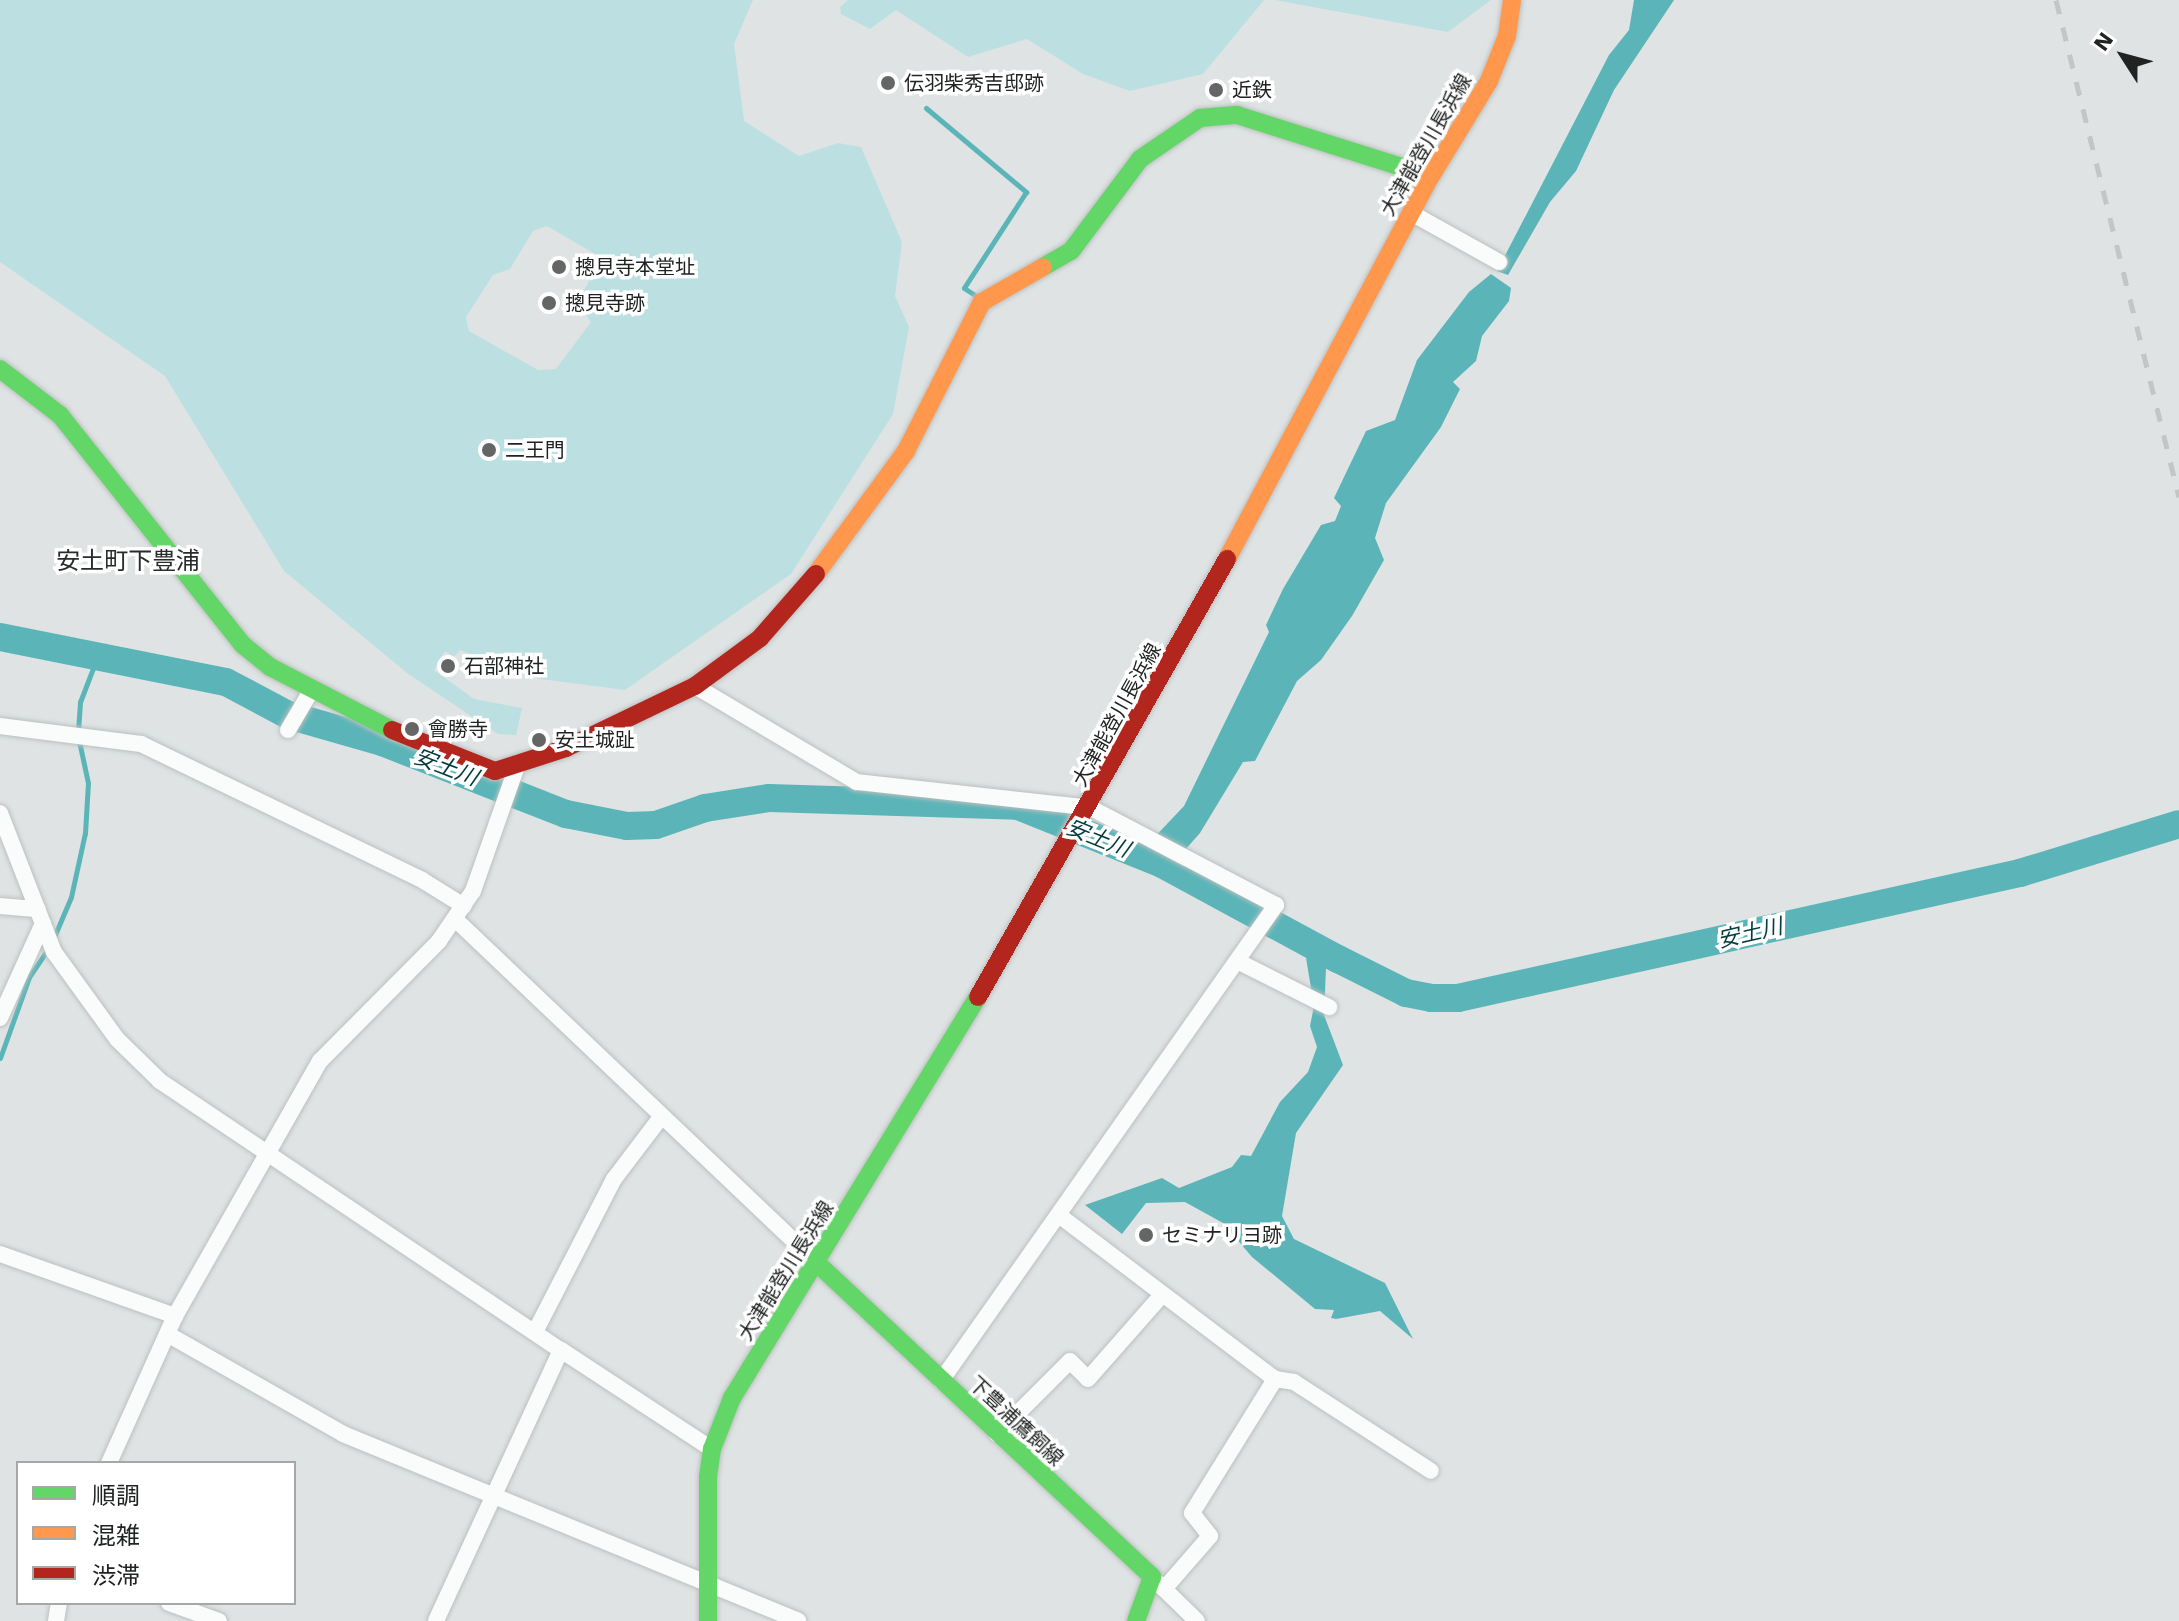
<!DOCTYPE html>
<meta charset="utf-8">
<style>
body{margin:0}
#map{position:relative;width:2179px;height:1621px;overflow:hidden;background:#dfe3e3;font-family:"Work Sans","Noto Sans JP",sans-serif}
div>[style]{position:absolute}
.green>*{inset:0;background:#bce0e1}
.water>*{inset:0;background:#5bb5b8}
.stream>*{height:5px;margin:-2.5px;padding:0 2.5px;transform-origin:2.5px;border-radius:2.5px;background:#5bb5b8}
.river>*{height:28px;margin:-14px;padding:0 14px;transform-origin:14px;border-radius:14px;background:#5bb5b8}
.roads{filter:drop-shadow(0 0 2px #bdc0c0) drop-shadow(0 0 2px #bdc0c0)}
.street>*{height:16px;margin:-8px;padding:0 8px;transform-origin:8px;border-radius:8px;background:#fafbfb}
.fast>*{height:18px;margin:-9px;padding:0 9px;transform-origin:9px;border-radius:9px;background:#63d668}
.slow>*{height:18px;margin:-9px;padding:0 9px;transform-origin:9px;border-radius:9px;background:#ff974d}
.jam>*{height:18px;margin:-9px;padding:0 9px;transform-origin:9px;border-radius:9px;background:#b3261e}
.rail>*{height:5px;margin-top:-2.5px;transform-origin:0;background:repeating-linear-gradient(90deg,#c4c5c5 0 14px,transparent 0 28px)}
.dots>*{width:22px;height:22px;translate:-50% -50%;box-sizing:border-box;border:4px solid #fff;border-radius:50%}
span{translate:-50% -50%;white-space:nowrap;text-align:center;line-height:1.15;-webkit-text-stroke:7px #fff;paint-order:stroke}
.poi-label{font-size:20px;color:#212323}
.left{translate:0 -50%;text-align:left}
.street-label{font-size:20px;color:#212323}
.water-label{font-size:22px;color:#023b3c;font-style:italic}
.quarter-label{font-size:24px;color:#272b2b}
.legend{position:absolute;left:16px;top:1461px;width:280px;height:144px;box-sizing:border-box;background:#fff;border:2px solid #a6a7a7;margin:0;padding:10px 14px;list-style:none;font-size:24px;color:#212323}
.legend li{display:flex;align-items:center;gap:16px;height:40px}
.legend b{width:40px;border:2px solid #a6a7a7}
.north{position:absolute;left:2083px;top:16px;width:80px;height:80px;-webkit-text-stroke:6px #fff;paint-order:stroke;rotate:306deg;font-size:22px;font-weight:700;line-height:32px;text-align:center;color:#212323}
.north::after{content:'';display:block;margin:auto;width:28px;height:36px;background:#212323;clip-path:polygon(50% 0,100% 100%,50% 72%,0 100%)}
</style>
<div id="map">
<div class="green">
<i style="clip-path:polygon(evenodd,0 0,753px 0,734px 44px,744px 121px,799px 156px,838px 143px,861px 147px,902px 242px,895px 296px,909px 327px,893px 414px,791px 574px,625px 690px,533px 678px,460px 650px,454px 657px,445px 651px,434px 670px,474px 699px,522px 708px,516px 735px,498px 734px,407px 673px,284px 571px,165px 376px,0 262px,0 0,547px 226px,602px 258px,577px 303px,591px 322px,556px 369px,538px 370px,469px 331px,466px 317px,493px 275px,510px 269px,533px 231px,547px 226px)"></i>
<i style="clip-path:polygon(848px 0,1264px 0,1203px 74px,1130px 91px,1083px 74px,1027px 39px,968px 57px,896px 10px,870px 29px,841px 14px,840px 7px)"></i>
<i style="clip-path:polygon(1275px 0,1491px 0,1448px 32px)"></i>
</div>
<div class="water">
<i style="clip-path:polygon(1634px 0,1674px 0,1614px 90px,1576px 171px,1550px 202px,1508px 275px,1497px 271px,1609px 55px,1629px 30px)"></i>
<i style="clip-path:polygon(1491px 274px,1511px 288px,1509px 301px,1482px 336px,1476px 361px,1453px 382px,1460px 389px,1441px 427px,1386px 503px,1375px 538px,1384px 560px,1352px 616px,1321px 660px,1297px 681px,1255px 761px,1243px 762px,1200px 833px,1177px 859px,1148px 844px,1184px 806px,1269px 632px,1266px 625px,1283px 589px,1321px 525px,1335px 521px,1341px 506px,1334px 498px,1366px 431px,1395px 420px,1417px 360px,1469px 292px)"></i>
<i style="clip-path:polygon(1306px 958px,1332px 966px,1326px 968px,1324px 1015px,1343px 1065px,1296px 1133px,1282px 1216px,1294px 1239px,1385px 1283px,1413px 1339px,1380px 1311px,1336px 1319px,1331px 1318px,1334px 1310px,1315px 1309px,1252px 1257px,1223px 1223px,1185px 1202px,1146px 1203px,1122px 1234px,1085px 1205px,1162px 1178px,1179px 1188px,1232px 1167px,1241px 1155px,1251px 1156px,1280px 1102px,1308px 1072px,1317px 1047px,1310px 1026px,1314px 1006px)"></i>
</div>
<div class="stream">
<i style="left:926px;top:108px;width:131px;rotate:40deg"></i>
<i style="left:1026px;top:192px;width:114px;rotate:122.9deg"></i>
<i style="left:964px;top:288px;width:17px;rotate:33deg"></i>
<i style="left:78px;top:731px;width:29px;rotate:-86deg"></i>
<i style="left:80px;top:702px;width:50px;rotate:-69deg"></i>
<i style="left:54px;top:937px;width:43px;rotate:-67deg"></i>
<i style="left:71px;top:897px;width:66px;rotate:-77.7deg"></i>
<i style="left:85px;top:833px;width:50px;rotate:-86.6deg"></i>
<i style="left:88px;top:783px;width:43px;rotate:-102.1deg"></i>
<i style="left:0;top:1058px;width:86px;rotate:-70.3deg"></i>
<i style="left:29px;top:977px;width:34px;rotate:-56deg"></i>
</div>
<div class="river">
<i style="left:0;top:637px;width:230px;rotate:11.3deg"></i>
<i style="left:226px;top:682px;width:70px;rotate:28deg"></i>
<i style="left:288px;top:715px;width:98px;rotate:16deg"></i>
<i style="left:382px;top:742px;width:198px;rotate:21.4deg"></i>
<i style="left:566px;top:814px;width:62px;rotate:11.1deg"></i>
<i style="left:627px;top:826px;width:29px;rotate:-2deg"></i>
<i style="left:656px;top:825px;width:52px;rotate:-19.1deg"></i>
<i style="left:705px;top:808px;width:65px;rotate:-8.9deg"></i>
<i style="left:769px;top:798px;width:249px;rotate:1.8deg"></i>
<i style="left:1018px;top:806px;width:155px;rotate:21.9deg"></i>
<i style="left:1162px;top:864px;width:200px;rotate:28.4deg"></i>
<i style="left:1338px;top:959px;width:76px;rotate:26.6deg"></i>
<i style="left:1406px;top:993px;width:25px;rotate:11deg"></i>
<i style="left:1431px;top:998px;width:27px"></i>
<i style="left:1458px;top:998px;width:576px;rotate:-12.54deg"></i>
<i style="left:2020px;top:873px;width:166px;rotate:-17.1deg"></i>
</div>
<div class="roads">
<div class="street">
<i style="left:1411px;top:213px;width:101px;rotate:29.1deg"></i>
<i style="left:695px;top:686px;width:188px;rotate:30.7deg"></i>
<i style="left:857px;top:782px;width:235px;rotate:6.3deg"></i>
<i style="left:1091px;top:808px;width:209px;rotate:27.7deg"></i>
<i style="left:1276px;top:905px;width:582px;rotate:125.14deg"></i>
<i style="left:0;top:726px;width:142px;rotate:7.3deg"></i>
<i style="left:141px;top:744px;width:312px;rotate:25.8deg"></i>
<i style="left:422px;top:880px;width:49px;rotate:31.8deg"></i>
<i style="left:288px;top:730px;width:45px;rotate:-59.5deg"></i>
<i style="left:0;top:813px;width:149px;rotate:68.8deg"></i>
<i style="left:54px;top:952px;width:107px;rotate:54.1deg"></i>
<i style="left:117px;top:1039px;width:60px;rotate:44.3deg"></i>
<i style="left:160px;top:1081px;width:483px;rotate:33.9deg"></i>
<i style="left:561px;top:1350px;width:298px;rotate:114.8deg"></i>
<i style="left:0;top:906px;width:38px;rotate:5deg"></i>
<i style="left:455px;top:919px;width:501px;rotate:43.54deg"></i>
<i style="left:1239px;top:962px;width:101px;rotate:26.6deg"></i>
<i style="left:0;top:1018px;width:104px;rotate:-65.6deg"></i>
<i style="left:1060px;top:1216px;width:270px;rotate:37.2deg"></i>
<i style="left:1275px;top:1379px;width:19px;rotate:9deg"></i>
<i style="left:1294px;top:1382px;width:163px;rotate:33deg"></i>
<i style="left:0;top:1254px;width:186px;rotate:19.5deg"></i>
<i style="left:536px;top:1330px;width:170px;rotate:-62.7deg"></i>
<i style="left:614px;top:1179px;width:78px;rotate:-52.8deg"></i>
<i style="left:169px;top:1335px;width:200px;rotate:29.6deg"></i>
<i style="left:343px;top:1434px;width:492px;rotate:22.3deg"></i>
<i style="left:561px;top:1350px;width:181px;rotate:33.3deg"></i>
<i style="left:997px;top:1434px;width:103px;rotate:-45deg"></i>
<i style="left:1070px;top:1361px;width:25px;rotate:45deg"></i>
<i style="left:1088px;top:1379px;width:109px;rotate:-48.7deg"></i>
<i style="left:109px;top:1463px;width:161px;rotate:-65.8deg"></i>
<i style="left:175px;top:1316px;width:293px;rotate:-60.4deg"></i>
<i style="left:320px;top:1061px;width:169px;rotate:-45.2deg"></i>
<i style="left:439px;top:941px;width:60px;rotate:-55.8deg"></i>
<i style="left:473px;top:891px;width:136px;rotate:-70.6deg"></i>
<i style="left:1158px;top:1583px;width:54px;rotate:44.3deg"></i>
<i style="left:1164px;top:1589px;width:70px;rotate:-49deg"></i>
<i style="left:1210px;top:1536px;width:29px;rotate:-128deg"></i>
<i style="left:1192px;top:1513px;width:158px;rotate:-58.2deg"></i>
<i style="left:169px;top:1603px;width:53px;rotate:19.8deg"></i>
<i style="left:56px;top:1621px;width:18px;rotate:-81deg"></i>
</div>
<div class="fast">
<i style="left:1043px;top:267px;width:32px;rotate:-30deg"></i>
<i style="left:1071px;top:251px;width:115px;rotate:-53.1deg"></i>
<i style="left:1140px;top:159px;width:73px;rotate:-34.3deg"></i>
<i style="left:1200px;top:118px;width:37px;rotate:-5deg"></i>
<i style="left:1237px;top:115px;width:203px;rotate:17.5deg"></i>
<i style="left:0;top:369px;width:76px;rotate:37.5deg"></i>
<i style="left:60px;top:415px;width:294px;rotate:51.5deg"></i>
<i style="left:243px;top:645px;width:35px;rotate:39deg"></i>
<i style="left:270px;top:667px;width:137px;rotate:27.3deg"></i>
<i style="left:818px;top:1264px;width:458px;rotate:43.1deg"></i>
<i style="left:1152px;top:1577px;width:47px;rotate:110deg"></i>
<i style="left:708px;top:1621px;width:144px;rotate:-90deg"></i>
<i style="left:708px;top:1477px;width:28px;rotate:-82deg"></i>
<i style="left:712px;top:1449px;width:55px;rotate:-68.6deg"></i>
<i style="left:732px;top:1398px;width:470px;rotate:-58.5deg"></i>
</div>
<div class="slow">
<i style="left:1227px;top:559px;width:434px;rotate:-62deg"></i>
<i style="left:1431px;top:176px;width:111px;rotate:-58.6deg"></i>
<i style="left:1489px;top:81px;width:48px;rotate:-68.2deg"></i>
<i style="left:1507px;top:36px;width:36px;rotate:-82deg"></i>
<i style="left:816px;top:574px;width:152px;rotate:-53.8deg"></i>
<i style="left:906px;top:451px;width:167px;rotate:-63deg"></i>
<i style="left:982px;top:302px;width:70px;rotate:-29.8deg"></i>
</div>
<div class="jam">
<i style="left:392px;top:730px;width:111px;rotate:21.7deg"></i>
<i style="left:495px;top:771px;width:75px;rotate:-17.9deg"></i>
<i style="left:566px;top:748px;width:143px;rotate:-25.7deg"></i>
<i style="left:695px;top:686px;width:81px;rotate:-36.4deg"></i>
<i style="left:760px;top:638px;width:85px;rotate:-48.8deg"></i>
<i style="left:978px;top:997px;width:504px;rotate:-60.38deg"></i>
</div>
</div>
<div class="rail">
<i style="left:2056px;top:0;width:512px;rotate:76.1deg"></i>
</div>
<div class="dots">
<i style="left:888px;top:83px;background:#646666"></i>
<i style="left:1216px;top:90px;background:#646666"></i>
<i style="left:559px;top:267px;background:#646666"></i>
<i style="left:549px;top:303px;background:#646666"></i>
<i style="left:489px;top:450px;background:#646666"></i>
<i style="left:448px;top:666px;background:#646666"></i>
<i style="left:412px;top:729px;background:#646666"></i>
<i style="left:539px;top:740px;background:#646666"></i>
<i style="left:1146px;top:1235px;background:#646666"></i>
</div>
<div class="poi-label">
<span class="left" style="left:904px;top:83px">伝羽柴秀吉邸跡</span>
<span class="left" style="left:1232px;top:90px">近鉄</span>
<span class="left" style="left:575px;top:267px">摠見寺本堂址</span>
<span class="left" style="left:565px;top:303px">摠見寺跡</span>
<span class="left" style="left:505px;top:450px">二王門</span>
<span class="left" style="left:464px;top:666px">石部神社</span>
<span class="left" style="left:428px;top:729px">會勝寺</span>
<span class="left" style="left:555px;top:740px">安土城趾</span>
<span class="left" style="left:1162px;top:1235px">セミナリヨ跡</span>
</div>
<div class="street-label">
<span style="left:1426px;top:145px;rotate:-60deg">大津能登川長浜線</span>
<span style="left:1117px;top:715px;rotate:-61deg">大津能登川長浜線</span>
<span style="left:786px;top:1271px;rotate:-58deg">大津能登川長浜線</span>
<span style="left:1016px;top:1421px;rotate:43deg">下豊浦鷹飼線</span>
</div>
<div class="water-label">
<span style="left:446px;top:767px;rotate:21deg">安土川</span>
<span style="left:1098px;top:838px;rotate:22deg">安土川</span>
<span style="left:1750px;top:933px;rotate:-13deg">安土川</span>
</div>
<div class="quarter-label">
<span style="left:128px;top:562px">安土町下豊浦</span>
</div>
<ul class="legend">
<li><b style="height:10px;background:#63d668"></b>順調</li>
<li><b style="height:10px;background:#ff974d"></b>混雑</li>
<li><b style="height:10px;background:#b3261e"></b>渋滞</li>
</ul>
<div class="north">N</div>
</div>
